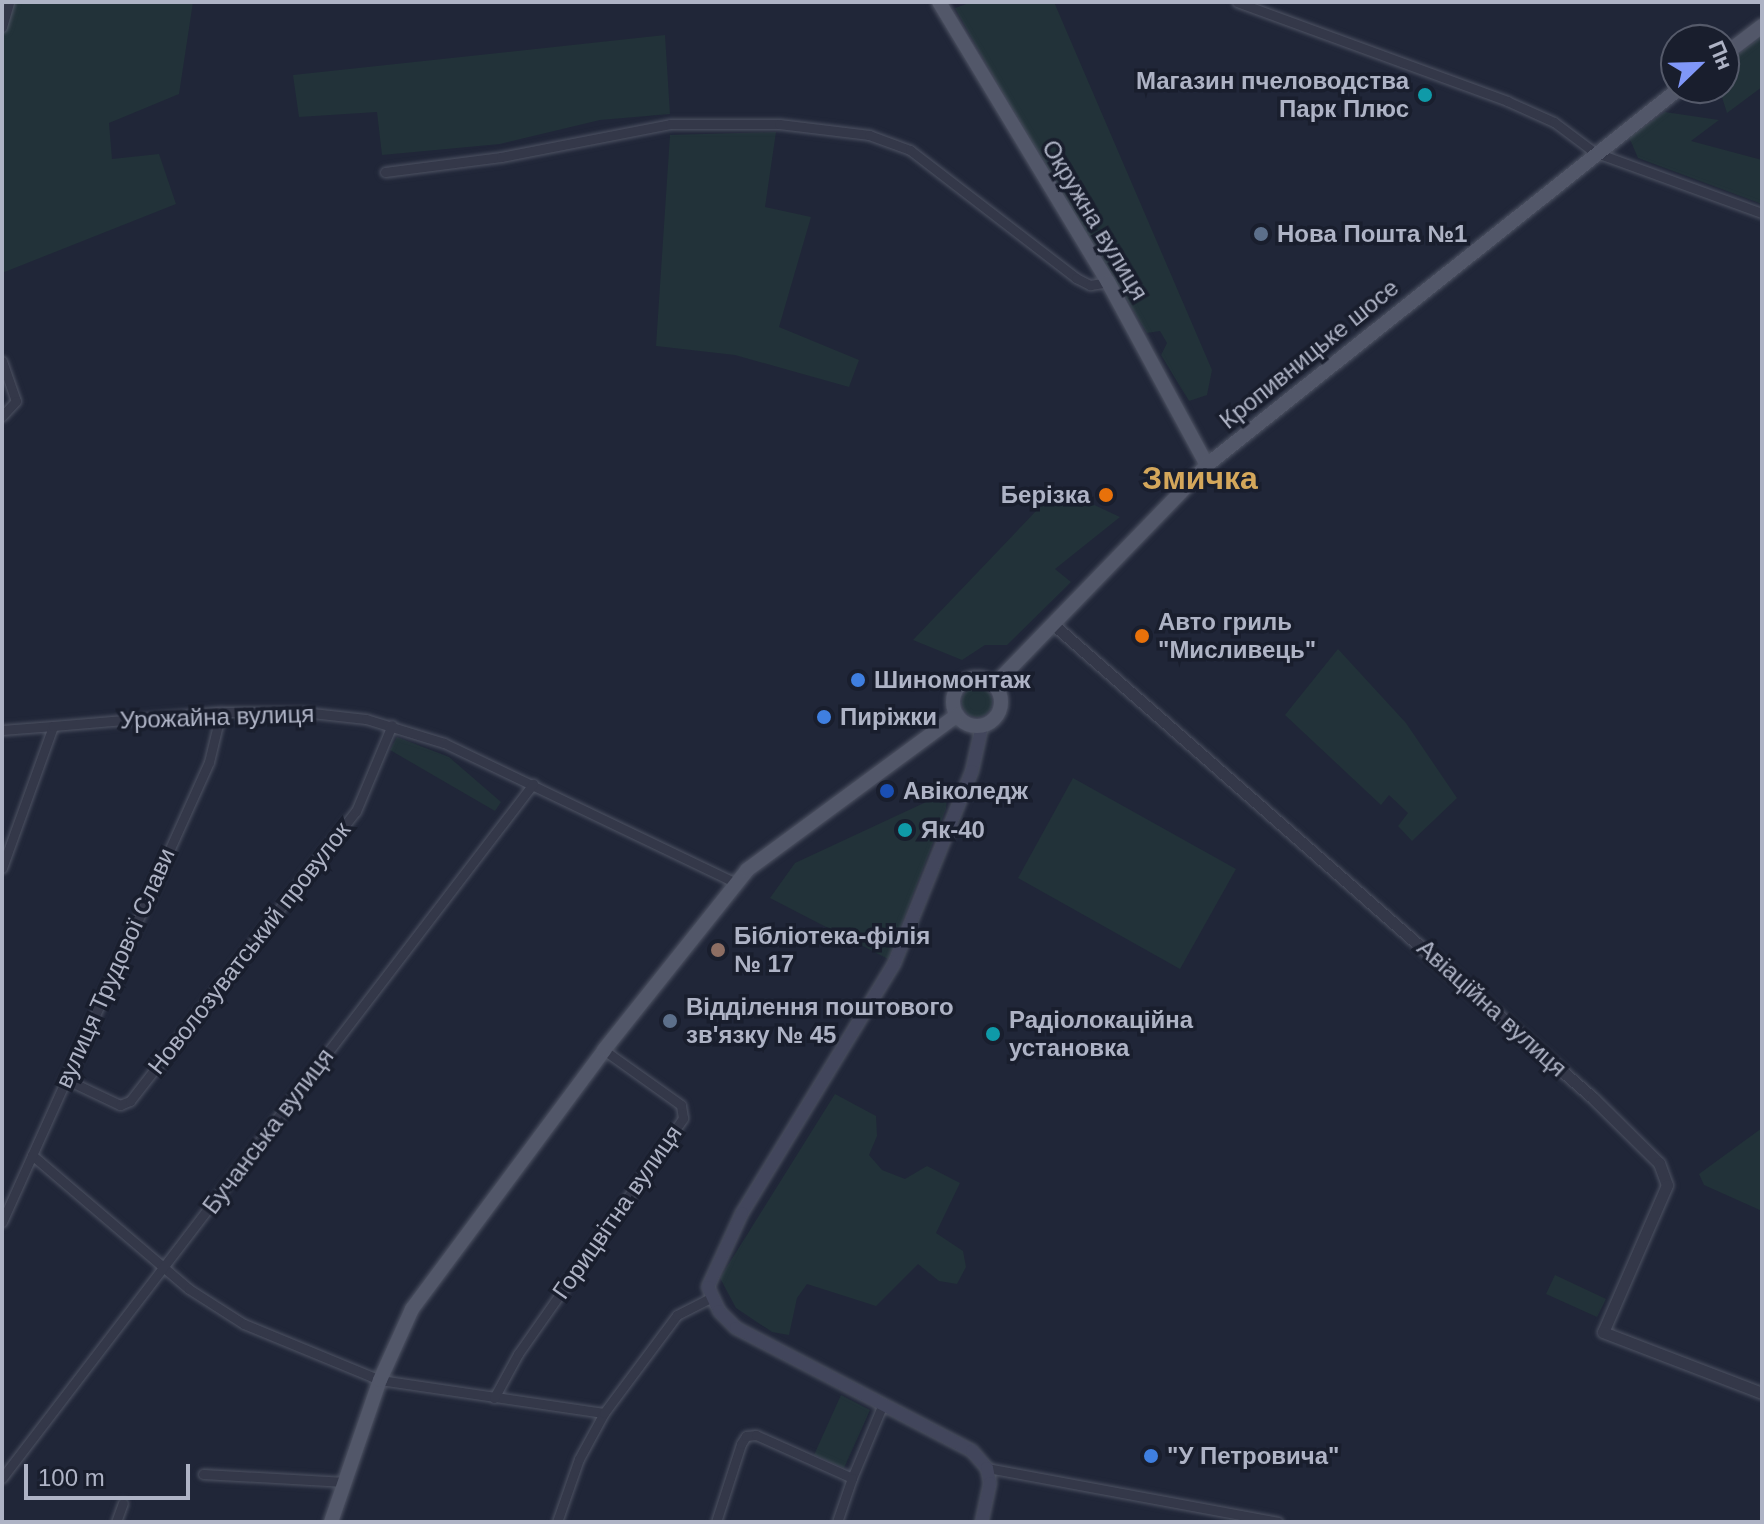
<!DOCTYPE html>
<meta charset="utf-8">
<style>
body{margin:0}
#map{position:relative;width:1764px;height:1524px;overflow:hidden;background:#202638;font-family:Helvetica,sans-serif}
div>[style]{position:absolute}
.green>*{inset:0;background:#223239}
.round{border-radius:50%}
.roads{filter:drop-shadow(0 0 2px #4e5363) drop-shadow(0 0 2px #4e5363)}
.minor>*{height:9px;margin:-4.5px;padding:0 4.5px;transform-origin:4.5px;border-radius:4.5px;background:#343849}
.tertiary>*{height:11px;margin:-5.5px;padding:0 5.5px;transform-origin:5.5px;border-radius:5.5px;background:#343849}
.secondary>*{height:12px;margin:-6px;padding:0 6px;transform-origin:6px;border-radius:6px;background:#42465c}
.primary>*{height:14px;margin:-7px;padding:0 7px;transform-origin:7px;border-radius:7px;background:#525769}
.primary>.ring{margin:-7px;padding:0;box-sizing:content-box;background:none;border:14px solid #525769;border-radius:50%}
.dots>*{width:22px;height:22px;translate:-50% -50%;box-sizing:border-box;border:4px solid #191e2d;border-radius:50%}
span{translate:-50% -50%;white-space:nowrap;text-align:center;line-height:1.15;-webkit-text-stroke:7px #191e2d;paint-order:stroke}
.poi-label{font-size:24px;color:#aeb3c5;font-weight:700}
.right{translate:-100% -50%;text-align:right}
.left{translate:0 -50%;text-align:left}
.street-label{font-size:24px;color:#aeb3c5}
.district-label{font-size:32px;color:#d4a75b;font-weight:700}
.frame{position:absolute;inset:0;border:4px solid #aeb3c5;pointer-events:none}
.north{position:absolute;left:1660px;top:24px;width:80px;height:80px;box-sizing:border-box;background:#191e2d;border:2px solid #555a6a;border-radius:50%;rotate:67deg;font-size:22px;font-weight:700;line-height:32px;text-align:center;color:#aeb3c5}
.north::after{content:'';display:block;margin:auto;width:28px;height:36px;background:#8097f8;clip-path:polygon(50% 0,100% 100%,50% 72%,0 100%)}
.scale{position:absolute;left:24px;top:1464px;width:166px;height:36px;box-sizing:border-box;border:4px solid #aeb3c5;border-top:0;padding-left:10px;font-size:24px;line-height:28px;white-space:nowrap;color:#aeb3c5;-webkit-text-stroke:6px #191e2d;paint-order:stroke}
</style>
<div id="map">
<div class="green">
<i style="clip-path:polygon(13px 2px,193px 2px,179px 94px,109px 123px,112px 159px,159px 154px,176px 204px,2px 273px,2px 39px)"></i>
<i style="clip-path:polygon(972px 2px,1054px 2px,1212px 370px,1207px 395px,1189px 401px,1161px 355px,1167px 343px,1160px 331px,1147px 333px,1000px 88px,955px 8px)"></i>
<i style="clip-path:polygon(665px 35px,670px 114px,600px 120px,500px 144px,382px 155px,377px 112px,299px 117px,293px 75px)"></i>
<i style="clip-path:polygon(1762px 36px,1762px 87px,1727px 113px,1719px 88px,1724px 88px,1724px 65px)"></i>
<i style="clip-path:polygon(1665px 112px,1719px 120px,1691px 141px,1762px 160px,1762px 204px,1638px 158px,1629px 137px)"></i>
<i style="clip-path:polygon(776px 132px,765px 207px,811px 217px,779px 327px,859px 360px,849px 387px,735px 355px,656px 346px,670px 135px)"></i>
<i style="clip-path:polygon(1058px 488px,1120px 517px,1055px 569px,1071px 582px,1007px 645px,985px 645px,962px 660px,913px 640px)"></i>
<i style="clip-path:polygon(1338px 649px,1406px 723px,1457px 798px,1412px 841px,1398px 826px,1408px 813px,1389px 795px,1381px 805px,1285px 715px)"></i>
<i class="round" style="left:962px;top:687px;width:30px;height:30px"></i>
<i style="clip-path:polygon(397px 737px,449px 757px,501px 802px,495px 811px,390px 750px)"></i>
<i style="clip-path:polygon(1073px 778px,1236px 869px,1180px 969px,1018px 878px)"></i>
<i style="clip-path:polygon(939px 796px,947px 798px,946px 809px,888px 959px,770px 898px,795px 863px)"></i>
<i style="clip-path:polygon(835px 1094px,876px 1116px,877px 1136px,869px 1155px,882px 1170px,905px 1179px,927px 1166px,960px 1183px,936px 1233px,963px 1251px,966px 1267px,957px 1284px,939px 1281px,918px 1264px,876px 1306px,807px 1284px,797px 1298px,789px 1335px,772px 1332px,736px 1308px,720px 1278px)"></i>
<i style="clip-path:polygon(1762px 1128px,1762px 1211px,1704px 1185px,1699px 1174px)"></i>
<i style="clip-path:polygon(1555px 1275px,1606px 1299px,1597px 1317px,1546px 1294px)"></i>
<i style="clip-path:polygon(841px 1395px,870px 1410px,844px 1468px,814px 1455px)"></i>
</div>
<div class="roads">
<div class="minor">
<i style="left:1237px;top:2px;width:288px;rotate:20.1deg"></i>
<i style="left:1507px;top:101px;width:51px;rotate:24.1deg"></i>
<i style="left:1554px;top:122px;width:50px;rotate:36.9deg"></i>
<i style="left:1594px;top:152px;width:179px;rotate:20deg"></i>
<i style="left:2px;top:27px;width:26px;rotate:-74deg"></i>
<i style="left:385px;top:172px;width:117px;rotate:-7.4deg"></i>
<i style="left:501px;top:157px;width:172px;rotate:-11deg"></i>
<i style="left:670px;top:124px;width:109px"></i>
<i style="left:779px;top:124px;width:91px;rotate:7deg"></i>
<i style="left:869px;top:135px;width:44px;rotate:20.1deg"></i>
<i style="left:910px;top:150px;width:210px;rotate:37.6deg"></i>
<i style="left:1076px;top:278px;width:16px;rotate:27deg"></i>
<i style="left:1090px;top:285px;width:18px;rotate:-9deg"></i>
<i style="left:2px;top:361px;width:42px;rotate:70.7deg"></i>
<i style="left:16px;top:401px;width:21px;rotate:133deg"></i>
<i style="left:2px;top:730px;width:51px;rotate:-4.5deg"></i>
<i style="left:2px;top:868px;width:151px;rotate:-70.2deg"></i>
<i style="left:53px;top:726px;width:169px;rotate:-4.8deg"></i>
<i style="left:221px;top:712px;width:82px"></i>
<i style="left:303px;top:712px;width:63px;rotate:6.3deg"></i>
<i style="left:366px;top:719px;width:82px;rotate:17.1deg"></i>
<i style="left:444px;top:743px;width:324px;rotate:25.6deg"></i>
<i style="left:65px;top:1079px;width:61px;rotate:25.3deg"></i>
<i style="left:120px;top:1105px;width:11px;rotate:-22deg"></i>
<i style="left:130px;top:1101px;width:368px;rotate:-52.1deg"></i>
<i style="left:356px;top:811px;width:93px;rotate:-67.3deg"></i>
<i style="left:32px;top:1155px;width:206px;rotate:40.5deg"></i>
<i style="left:189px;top:1289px;width:65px;rotate:32.5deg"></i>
<i style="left:244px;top:1324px;width:147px;rotate:22.4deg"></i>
<i style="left:380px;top:1380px;width:226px;rotate:8.4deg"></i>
<i style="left:2px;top:1222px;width:504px;rotate:-65.77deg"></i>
<i style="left:209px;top:762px;width:51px;rotate:-76.5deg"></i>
<i style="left:494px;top:1398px;width:50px;rotate:-61.4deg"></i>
<i style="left:518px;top:1354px;width:288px;rotate:-55deg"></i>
<i style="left:683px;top:1118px;width:13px;rotate:-99deg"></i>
<i style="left:681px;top:1105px;width:95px;rotate:-144.5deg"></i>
<i style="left:987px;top:1468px;width:296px;rotate:10.5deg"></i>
<i style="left:203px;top:1474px;width:142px;rotate:3.2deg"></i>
<i style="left:2px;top:1478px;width:874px;rotate:-52.58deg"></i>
<i style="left:852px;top:1478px;width:80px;rotate:-67.3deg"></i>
<i style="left:116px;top:1522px;width:20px;rotate:-70deg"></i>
<i style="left:557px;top:1522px;width:67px;rotate:-70.8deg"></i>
<i style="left:579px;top:1459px;width:52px;rotate:-61.5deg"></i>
<i style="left:604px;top:1413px;width:122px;rotate:-53.3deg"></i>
<i style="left:677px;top:1315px;width:38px;rotate:-27deg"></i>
<i style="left:716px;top:1522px;width:82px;rotate:-72.2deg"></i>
<i style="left:741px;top:1444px;width:9px;rotate:-58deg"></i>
<i style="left:746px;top:1436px;width:10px;rotate:-6deg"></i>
<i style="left:756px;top:1435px;width:105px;rotate:24.1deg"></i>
<i style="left:852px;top:1478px;width:46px;rotate:108.8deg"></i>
</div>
<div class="tertiary">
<i style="left:1054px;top:625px;width:717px;rotate:41.27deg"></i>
<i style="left:1593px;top:1098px;width:93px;rotate:44.6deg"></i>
<i style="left:1659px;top:1163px;width:23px;rotate:70deg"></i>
<i style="left:1667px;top:1185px;width:160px;rotate:113.5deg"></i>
<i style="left:1603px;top:1332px;width:170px;rotate:21deg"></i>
</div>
<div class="secondary">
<i style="left:982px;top:726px;width:46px;rotate:102.5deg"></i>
<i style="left:972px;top:771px;width:208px;rotate:112deg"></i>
<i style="left:894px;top:964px;width:292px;rotate:121.4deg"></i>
<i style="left:742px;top:1213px;width:81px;rotate:114.7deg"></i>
<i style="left:708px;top:1287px;width:26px;rotate:65deg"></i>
<i style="left:719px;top:1311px;width:24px;rotate:45deg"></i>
<i style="left:736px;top:1328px;width:266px;rotate:27.5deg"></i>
<i style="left:972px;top:1451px;width:23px;rotate:49deg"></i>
<i style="left:987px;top:1468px;width:15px;rotate:79deg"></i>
<i style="left:990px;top:1483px;width:40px;rotate:102deg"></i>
</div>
<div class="primary">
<i style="left:939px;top:2px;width:327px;rotate:58.9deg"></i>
<i style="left:1108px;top:282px;width:208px;rotate:61.6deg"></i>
<i style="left:1724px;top:55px;width:48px;rotate:-37.3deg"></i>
<i class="ring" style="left:953px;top:678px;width:34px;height:34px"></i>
<i style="left:994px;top:685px;width:306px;rotate:-45.9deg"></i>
<i style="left:1207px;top:465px;width:605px;rotate:-38.56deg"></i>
<i style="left:331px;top:1522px;width:150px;rotate:-71deg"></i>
<i style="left:380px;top:1380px;width:78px;rotate:-65.7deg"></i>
<i style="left:412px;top:1309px;width:322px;rotate:-53.4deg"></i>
<i style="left:604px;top:1050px;width:230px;rotate:-51.5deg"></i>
<i style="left:747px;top:870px;width:261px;rotate:-36.4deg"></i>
</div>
</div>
<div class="dots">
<i style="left:1425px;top:95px;background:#0f9aa8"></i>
<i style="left:1261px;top:234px;background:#5c6f8a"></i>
<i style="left:1106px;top:495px;background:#e8710a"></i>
<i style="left:1142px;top:636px;background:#e8710a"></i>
<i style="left:858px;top:680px;background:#3f7fe0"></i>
<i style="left:824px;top:717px;background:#3f7fe0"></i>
<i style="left:887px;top:791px;background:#1a4fb4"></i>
<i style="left:905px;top:830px;background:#0f9aa8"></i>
<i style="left:718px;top:950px;background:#8d6e63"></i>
<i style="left:670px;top:1021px;background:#5c6f8a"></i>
<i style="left:993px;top:1034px;background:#0f9aa8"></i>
<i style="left:1151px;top:1456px;background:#3f7fe0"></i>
</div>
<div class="poi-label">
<span class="right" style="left:1409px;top:95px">Магазин пчеловодства<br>Парк Плюс</span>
<span class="left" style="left:1277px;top:234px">Нова Пошта №1</span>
<span class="right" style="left:1090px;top:495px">Берізка</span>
<span class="left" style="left:1158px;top:636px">Авто гриль<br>"Мисливець"</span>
<span class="left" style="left:874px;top:680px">Шиномонтаж</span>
<span class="left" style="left:840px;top:717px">Пиріжки</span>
<span class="left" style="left:903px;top:791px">Авіколедж</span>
<span class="left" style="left:921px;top:830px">Як-40</span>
<span class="left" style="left:734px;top:950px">Бібліотека-філія<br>№ 17</span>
<span class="left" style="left:686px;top:1021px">Відділення поштового<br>зв'язку № 45</span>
<span class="left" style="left:1009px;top:1034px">Радіолокаційна<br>установка</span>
<span class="left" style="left:1167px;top:1456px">"У Петровича"</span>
</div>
<div class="street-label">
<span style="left:1095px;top:220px;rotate:59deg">Окружна вулиця</span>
<span style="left:1309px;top:354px;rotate:-39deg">Кропивницьке шосе</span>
<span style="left:217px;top:717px;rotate:-2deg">Урожайна вулиця</span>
<span style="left:249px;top:948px;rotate:-52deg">Новолозуватський провулок</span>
<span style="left:115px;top:968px;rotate:-66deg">вулиця Трудової Слави</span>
<span style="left:1492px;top:1008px;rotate:42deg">Авіаційна вулиця</span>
<span style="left:268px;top:1131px;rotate:-53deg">Бучанська вулиця</span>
<span style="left:617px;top:1212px;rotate:-55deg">Горицвітна вулиця</span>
</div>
<div class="district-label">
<span style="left:1200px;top:478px">Змичка</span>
</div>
<div class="frame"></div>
<div class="north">Пн</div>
<div class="scale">100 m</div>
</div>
